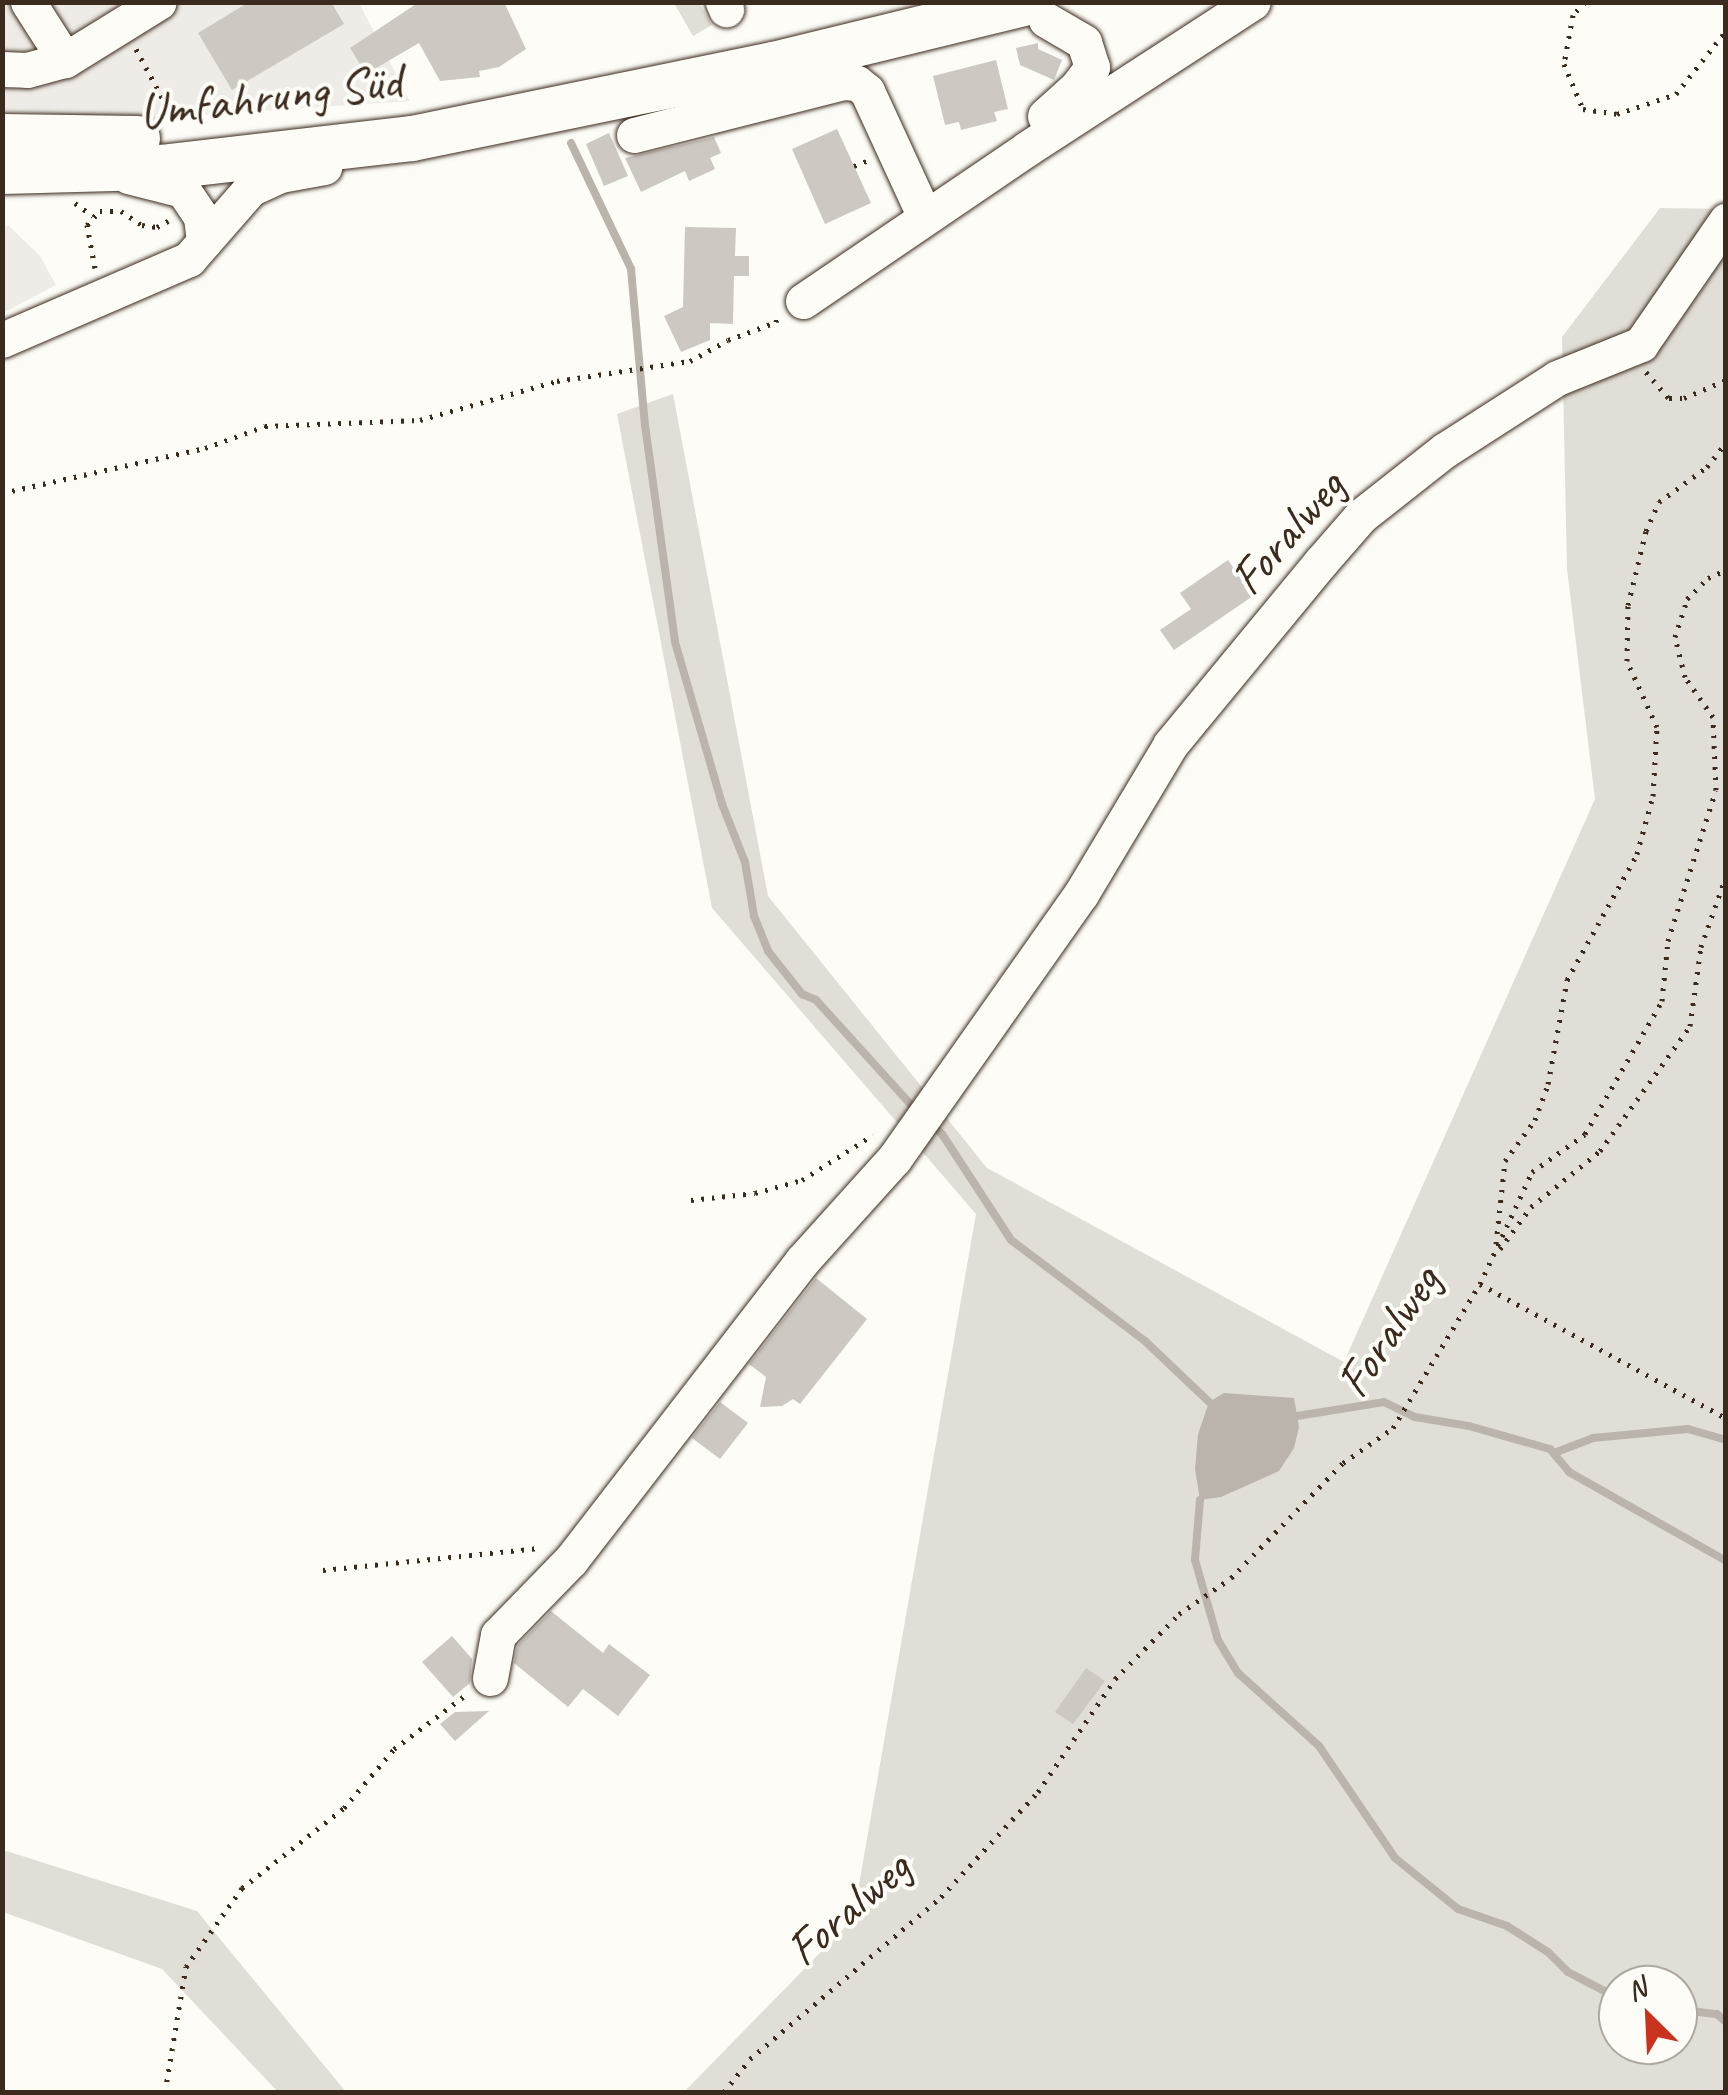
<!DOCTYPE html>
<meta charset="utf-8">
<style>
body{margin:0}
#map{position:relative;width:1728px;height:2095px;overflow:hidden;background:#fdfcf7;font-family:Caveat,sans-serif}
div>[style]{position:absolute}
.built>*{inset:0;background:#efece7}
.green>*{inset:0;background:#e1ded7}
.water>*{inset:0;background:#bbb4ad}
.stream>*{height:8px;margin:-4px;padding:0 4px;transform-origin:4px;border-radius:4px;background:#bbb4ad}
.building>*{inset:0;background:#cdc8c2}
.path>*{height:5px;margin-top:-2.5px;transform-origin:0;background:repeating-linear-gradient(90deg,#3b2a1e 0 2.5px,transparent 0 10.5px)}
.roads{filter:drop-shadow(0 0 2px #3b2a1e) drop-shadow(0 0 2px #3b2a1e)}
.minor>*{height:35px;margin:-17.5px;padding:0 17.5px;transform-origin:17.5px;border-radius:17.5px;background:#fdfcf7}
.major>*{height:45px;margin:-22.5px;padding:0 22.5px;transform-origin:22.5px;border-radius:22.5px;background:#fdfcf7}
span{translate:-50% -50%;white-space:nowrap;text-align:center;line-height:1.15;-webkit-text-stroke:8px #fdfcf7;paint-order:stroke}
.street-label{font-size:50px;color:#3b2a1e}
.frame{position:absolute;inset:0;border:5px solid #3b2a1e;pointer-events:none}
.north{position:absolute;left:1598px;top:1965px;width:100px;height:100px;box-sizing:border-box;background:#fdfcf7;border:2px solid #afa8a0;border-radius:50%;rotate:336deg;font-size:28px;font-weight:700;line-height:40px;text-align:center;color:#3b2a1e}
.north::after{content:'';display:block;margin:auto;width:35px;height:45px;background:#c8321e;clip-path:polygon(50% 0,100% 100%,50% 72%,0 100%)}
</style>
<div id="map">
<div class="built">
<i style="clip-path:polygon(2px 3px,359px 3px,410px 101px,144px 119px,3px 111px)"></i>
<i style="clip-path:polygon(3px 226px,9px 226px,40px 256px,56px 285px,3px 313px)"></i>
</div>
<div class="green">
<i style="clip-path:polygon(674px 3px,699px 3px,712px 25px,693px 36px)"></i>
<i style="clip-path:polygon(evenodd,1660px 208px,1725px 209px,1725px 2092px,684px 2092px,853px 1919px,976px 1214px,712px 908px,617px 414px,673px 394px,768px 896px,987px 1168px,1344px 1362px,1595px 799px,1567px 569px,1562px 337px,1660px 208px,1618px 1985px,1678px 1985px,1678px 2045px,1618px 2045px,1618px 1985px)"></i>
<i style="clip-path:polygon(3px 1850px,197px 1911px,346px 2092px,278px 2092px,162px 1969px,3px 1912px)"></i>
</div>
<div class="water">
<i style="clip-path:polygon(1224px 1393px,1294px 1398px,1299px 1427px,1294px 1448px,1279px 1471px,1221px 1497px,1200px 1500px,1195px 1469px,1198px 1434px,1209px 1402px)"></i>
</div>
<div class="stream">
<i style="left:571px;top:143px;width:140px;rotate:64.5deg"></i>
<i style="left:631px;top:269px;width:157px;rotate:84.9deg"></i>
<i style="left:645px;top:425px;width:219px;rotate:82.1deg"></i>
<i style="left:675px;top:642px;width:169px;rotate:73.8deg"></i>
<i style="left:722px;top:804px;width:62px;rotate:68.4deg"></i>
<i style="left:745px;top:862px;width:55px;rotate:80.5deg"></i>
<i style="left:754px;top:916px;width:38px;rotate:68deg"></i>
<i style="left:768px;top:951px;width:55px;rotate:51.7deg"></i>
<i style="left:802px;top:994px;width:15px;rotate:23deg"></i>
<i style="left:816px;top:1000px;width:147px;rotate:47.8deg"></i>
<i style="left:929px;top:1122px;width:18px;rotate:43deg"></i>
<i style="left:942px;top:1134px;width:126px;rotate:56.9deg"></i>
<i style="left:1011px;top:1240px;width:168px;rotate:37deg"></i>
<i style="left:1145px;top:1341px;width:88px;rotate:43.6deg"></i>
<i style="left:1297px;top:1416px;width:88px;rotate:-9.1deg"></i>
<i style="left:1384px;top:1402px;width:34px;rotate:26deg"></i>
<i style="left:1415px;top:1417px;width:55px;rotate:9.5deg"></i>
<i style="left:1469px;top:1426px;width:84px;rotate:15.9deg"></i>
<i style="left:1550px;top:1449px;width:30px;rotate:50deg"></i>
<i style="left:1569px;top:1472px;width:180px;rotate:29.5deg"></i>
<i style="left:1554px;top:1453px;width:42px;rotate:-21deg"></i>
<i style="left:1593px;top:1438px;width:95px;rotate:-5.4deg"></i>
<i style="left:1688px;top:1429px;width:40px;rotate:16deg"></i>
<i style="left:1200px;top:1500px;width:60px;rotate:94.8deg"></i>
<i style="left:1195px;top:1560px;width:83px;rotate:74deg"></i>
<i style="left:1218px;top:1640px;width:39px;rotate:59deg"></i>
<i style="left:1238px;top:1673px;width:109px;rotate:42deg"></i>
<i style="left:1319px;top:1746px;width:135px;rotate:55.8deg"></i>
<i style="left:1395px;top:1858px;width:81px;rotate:39deg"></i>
<i style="left:1458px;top:1909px;width:52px;rotate:19.1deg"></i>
<i style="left:1507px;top:1926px;width:49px;rotate:32.4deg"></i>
<i style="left:1548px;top:1952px;width:28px;rotate:45deg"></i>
<i style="left:1568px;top:1972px;width:56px;rotate:27.5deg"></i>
<i style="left:1678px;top:2015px;width:14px;rotate:-17deg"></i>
<i style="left:1691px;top:2011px;width:26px;rotate:7deg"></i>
<i style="left:1717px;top:2014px;width:12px;rotate:42deg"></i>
</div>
<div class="building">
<i style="clip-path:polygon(249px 2px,331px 2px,344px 24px,232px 90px,198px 33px)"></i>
<i style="clip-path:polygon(419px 2px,504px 2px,526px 49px,499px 67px,479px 71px,480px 77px,440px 81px,419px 43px,366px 74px,350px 48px)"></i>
<i style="clip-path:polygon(1038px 43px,1038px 49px,1062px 60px,1054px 80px,1020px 65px,1016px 48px)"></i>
<i style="clip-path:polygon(996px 60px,1008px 109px,994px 112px,997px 121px,961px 130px,959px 122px,945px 125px,933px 76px)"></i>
<i style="clip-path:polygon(837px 129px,871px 203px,825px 224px,792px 149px)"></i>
<i style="clip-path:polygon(609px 133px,628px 176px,604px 186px,586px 144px)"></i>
<i style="clip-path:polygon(714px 137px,721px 153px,710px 158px,715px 169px,689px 181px,685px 171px,641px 192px,625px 158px)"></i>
<i style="clip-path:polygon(685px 227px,736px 228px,735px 256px,749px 256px,749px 276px,734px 276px,733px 324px,710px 323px,710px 340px,681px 352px,664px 316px,683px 307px)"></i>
<i style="clip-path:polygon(1228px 560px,1253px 596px,1174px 650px,1160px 630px,1191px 609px,1180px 593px)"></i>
<i style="clip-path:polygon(816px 1278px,867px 1319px,800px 1404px,793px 1399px,782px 1406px,760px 1407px,766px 1377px,749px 1364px)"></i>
<i style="clip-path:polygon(720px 1402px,748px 1423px,720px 1459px,692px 1438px)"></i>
<i style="clip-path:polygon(551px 1611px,603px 1653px,609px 1644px,650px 1675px,618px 1716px,583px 1689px,568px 1707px,514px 1663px,518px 1645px)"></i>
<i style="clip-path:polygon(452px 1636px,472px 1659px,470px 1683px,453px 1697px,422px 1662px)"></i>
<i style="clip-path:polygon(1086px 1668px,1105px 1681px,1073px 1724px,1055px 1712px)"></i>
<i style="clip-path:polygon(489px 1711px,455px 1741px,440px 1724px,455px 1712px)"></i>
</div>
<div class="path">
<i style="left:1585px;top:2px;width:18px;rotate:133deg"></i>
<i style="left:1573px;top:15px;width:50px;rotate:100.4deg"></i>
<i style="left:1564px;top:64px;width:49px;rotate:67.1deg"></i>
<i style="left:1583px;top:109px;width:34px;rotate:8deg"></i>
<i style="left:1617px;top:114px;width:62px;rotate:-18.7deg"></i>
<i style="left:1676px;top:94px;width:80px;rotate:-51.6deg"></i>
<i style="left:136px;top:49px;width:76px;rotate:61.8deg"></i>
<i style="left:854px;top:166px;width:16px;rotate:-22deg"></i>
<i style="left:75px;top:203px;width:22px;rotate:36deg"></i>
<i style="left:95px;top:268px;width:44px;rotate:-100.5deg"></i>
<i style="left:87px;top:225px;width:19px;rotate:-47deg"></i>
<i style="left:100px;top:211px;width:21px"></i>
<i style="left:121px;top:211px;width:25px;rotate:34deg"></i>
<i style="left:142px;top:225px;width:15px;rotate:8deg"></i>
<i style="left:157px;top:227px;width:13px;rotate:-29deg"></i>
<i style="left:1646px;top:372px;width:35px;rotate:49deg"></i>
<i style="left:1669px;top:398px;width:15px"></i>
<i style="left:1684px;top:398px;width:46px;rotate:-23.2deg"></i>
<i style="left:2px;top:493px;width:208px;rotate:-12.5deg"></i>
<i style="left:205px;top:448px;width:64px;rotate:-20.1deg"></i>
<i style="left:265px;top:426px;width:155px;rotate:-2.2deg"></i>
<i style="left:420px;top:420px;width:142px;rotate:-15.9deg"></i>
<i style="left:557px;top:381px;width:134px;rotate:-8.6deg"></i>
<i style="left:690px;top:361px;width:43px;rotate:-28.9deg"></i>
<i style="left:728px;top:340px;width:51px;rotate:-20.6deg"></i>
<i style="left:776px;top:322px;width:8px;rotate:-76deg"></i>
<i style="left:691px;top:1200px;width:64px;rotate:-6.2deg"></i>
<i style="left:755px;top:1193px;width:49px;rotate:-15.5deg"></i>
<i style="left:802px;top:1180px;width:84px;rotate:-32.4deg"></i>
<i style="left:1496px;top:1244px;width:83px;rotate:-83.8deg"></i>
<i style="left:1505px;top:1161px;width:51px;rotate:-53.8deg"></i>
<i style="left:1535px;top:1120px;width:38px;rotate:-70deg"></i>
<i style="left:1548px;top:1084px;width:106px;rotate:-79.6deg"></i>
<i style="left:1567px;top:980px;width:144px;rotate:-60.9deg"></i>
<i style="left:1637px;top:854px;width:60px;rotate:-74.6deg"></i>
<i style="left:1653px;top:796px;width:69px;rotate:-86.7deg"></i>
<i style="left:1657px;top:727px;width:72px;rotate:-114.4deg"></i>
<i style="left:1627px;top:661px;width:56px;rotate:-89deg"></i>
<i style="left:1628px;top:605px;width:76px;rotate:-76.3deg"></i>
<i style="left:1646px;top:531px;width:32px;rotate:-66deg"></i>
<i style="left:1659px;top:502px;width:59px;rotate:-36.1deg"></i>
<i style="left:1707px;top:467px;width:31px;rotate:-52deg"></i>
<i style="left:1500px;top:1249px;width:52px;rotate:-53.6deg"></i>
<i style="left:1531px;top:1207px;width:89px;rotate:-39.1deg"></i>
<i style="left:1600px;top:1151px;width:154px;rotate:-54.2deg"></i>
<i style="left:1690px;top:1026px;width:80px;rotate:-82.1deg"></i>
<i style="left:1701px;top:947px;width:75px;rotate:-70.6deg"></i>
<i style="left:1480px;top:1284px;width:280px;rotate:28.6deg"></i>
<i style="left:323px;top:1570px;width:217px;rotate:-5.8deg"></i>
<i style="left:165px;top:2092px;width:127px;rotate:-80.5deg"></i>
<i style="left:186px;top:1967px;width:97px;rotate:-54.7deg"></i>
<i style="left:242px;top:1888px;width:130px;rotate:-38.1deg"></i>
<i style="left:344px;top:1808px;width:77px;rotate:-49.7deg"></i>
<i style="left:394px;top:1749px;width:91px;rotate:-37deg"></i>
<i style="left:724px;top:2092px;width:42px;rotate:-51.8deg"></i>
<i style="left:750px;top:2059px;width:250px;rotate:-40.3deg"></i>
<i style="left:941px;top:1897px;width:143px;rotate:-47.3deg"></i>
<i style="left:1038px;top:1792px;width:137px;rotate:-55.7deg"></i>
<i style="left:1115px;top:1679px;width:91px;rotate:-45.4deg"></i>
<i style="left:1179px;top:1614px;width:63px;rotate:-34.7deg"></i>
<i style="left:1231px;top:1578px;width:161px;rotate:-45.8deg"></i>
<i style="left:1343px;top:1463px;width:61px;rotate:-35deg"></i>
<i style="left:1393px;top:1428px;width:168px;rotate:-58.9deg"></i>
<i style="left:1480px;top:1284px;width:123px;rotate:-65.1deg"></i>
<i style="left:1532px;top:1172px;width:65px;rotate:-35.6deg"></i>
<i style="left:1585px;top:1134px;width:154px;rotate:-59.9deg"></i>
<i style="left:1662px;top:1001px;width:60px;rotate:-84.3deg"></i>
<i style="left:1668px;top:941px;width:158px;rotate:-72.4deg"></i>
<i style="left:1716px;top:790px;width:73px;rotate:-92.4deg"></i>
<i style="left:1713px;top:717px;width:49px;rotate:-125deg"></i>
<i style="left:1685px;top:677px;width:41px;rotate:-104deg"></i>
<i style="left:1675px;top:637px;width:40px;rotate:-72deg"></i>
<i style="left:1687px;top:599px;width:30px;rotate:-45deg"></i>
<i style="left:1708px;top:578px;width:20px;rotate:-24deg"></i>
</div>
<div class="roads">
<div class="minor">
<i style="left:28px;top:2px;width:69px;rotate:57.5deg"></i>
<i style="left:723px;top:2px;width:8px;rotate:67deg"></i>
<i style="left:2px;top:69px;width:25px;rotate:2deg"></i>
<i style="left:27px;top:70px;width:39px;rotate:-15deg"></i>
<i style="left:65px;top:60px;width:110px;rotate:-31.7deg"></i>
<i style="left:1045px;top:116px;width:43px;rotate:-42.2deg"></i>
<i style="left:1077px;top:87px;width:25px;rotate:-53deg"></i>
<i style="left:1092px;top:67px;width:26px;rotate:-108deg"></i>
<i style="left:1084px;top:42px;width:44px;rotate:-149.9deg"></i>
<i style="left:634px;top:135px;width:216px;rotate:-14.2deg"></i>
<i style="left:843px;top:82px;width:14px;rotate:4deg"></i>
<i style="left:857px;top:83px;width:13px;rotate:39deg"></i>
<i style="left:867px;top:91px;width:139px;rotate:65.3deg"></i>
<i style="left:128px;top:176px;width:57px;rotate:14.3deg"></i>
<i style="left:183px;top:190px;width:32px;rotate:56deg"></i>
<i style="left:201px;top:217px;width:25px;rotate:83deg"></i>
<i style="left:803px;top:301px;width:272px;rotate:-34.2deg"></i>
<i style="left:1028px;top:148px;width:268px;rotate:-33deg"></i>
<i style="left:2px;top:340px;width:204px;rotate:-23.4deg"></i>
<i style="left:189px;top:259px;width:93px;rotate:-48.9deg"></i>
<i style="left:250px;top:189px;width:33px;rotate:-25deg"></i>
<i style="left:280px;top:175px;width:45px;rotate:-10.3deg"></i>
<i style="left:490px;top:1678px;width:44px;rotate:-79.5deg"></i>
<i style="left:498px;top:1635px;width:105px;rotate:-45.8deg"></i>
<i style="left:571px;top:1560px;width:378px;rotate:-52.3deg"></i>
<i style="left:802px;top:1261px;width:137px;rotate:-48deg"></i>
<i style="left:894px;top:1159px;width:324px;rotate:-54.8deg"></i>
<i style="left:1081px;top:894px;width:174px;rotate:-59.1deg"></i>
<i style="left:1170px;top:745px;width:236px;rotate:-50.5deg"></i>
<i style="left:1320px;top:563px;width:62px;rotate:-48.9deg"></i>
<i style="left:1361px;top:516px;width:107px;rotate:-38.2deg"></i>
<i style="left:1445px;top:450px;width:133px;rotate:-32.7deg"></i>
<i style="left:1557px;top:378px;width:91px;rotate:-22deg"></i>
<i style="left:1641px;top:344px;width:150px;rotate:-55.4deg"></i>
</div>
<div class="major">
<i style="left:2px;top:136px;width:135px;rotate:0.8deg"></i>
<i style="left:2px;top:171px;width:158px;rotate:-1.5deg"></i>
<i style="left:160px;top:167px;width:254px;rotate:-6.6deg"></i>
<i style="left:412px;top:138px;width:369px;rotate:-11.6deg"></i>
<i style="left:773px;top:64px;width:262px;rotate:-13.7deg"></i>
</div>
</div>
<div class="street-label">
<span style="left:270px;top:96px;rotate:-7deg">Umfahrung Süd</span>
<span style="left:1287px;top:532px;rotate:-49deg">Foralweg</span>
<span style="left:1388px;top:1331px;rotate:-56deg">Foralweg</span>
<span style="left:848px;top:1908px;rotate:-41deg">Foralweg</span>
</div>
<div class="frame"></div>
<div class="north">N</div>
</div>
